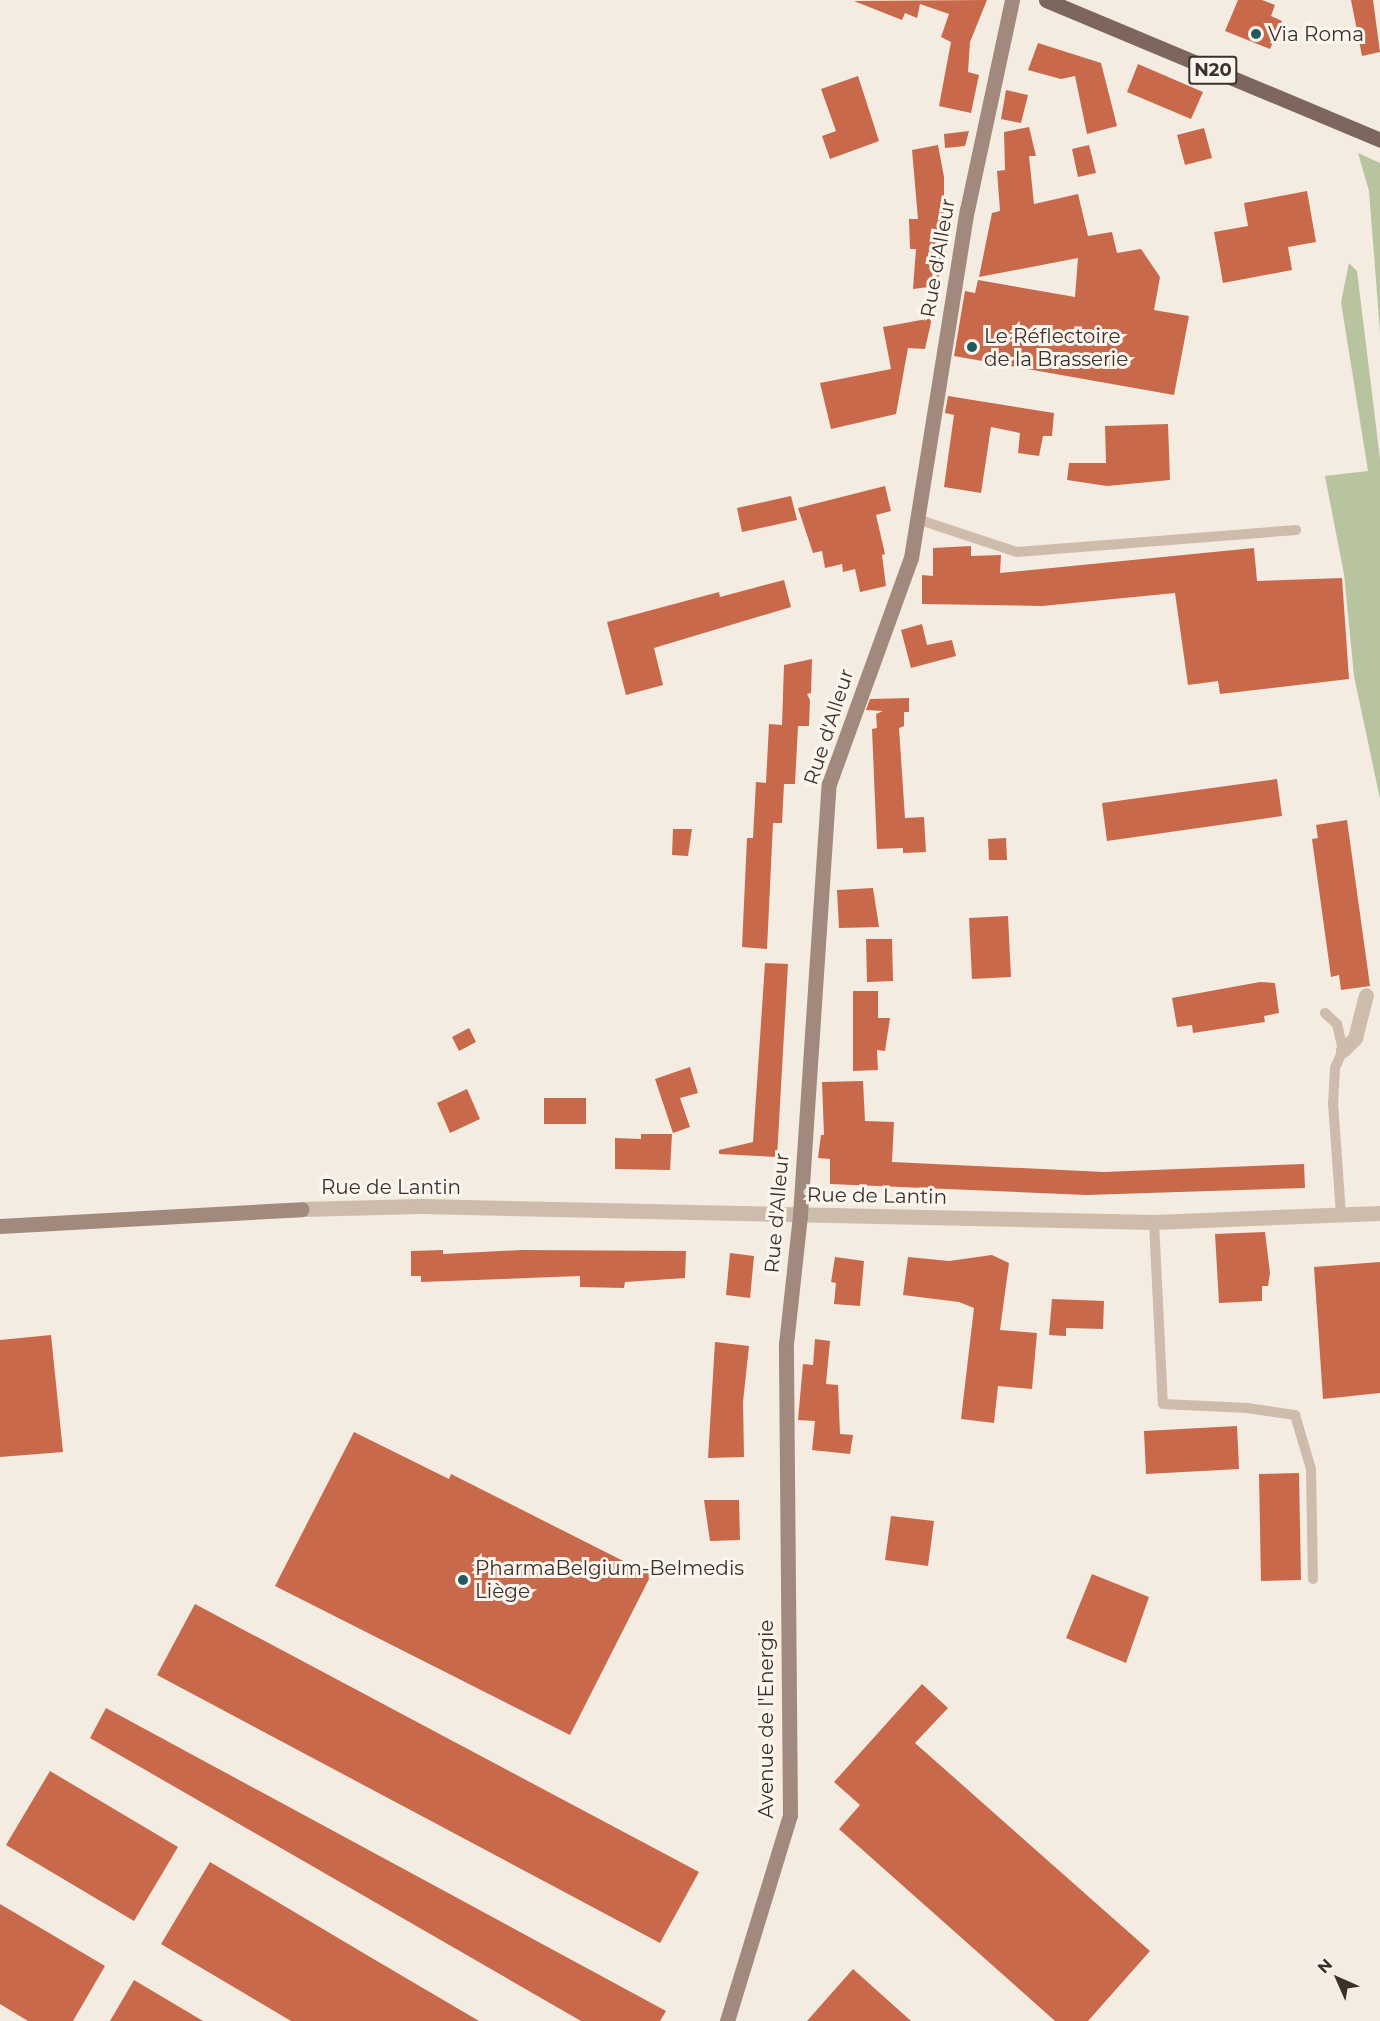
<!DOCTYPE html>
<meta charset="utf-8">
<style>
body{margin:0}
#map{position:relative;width:1380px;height:2021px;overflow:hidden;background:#f4ebe1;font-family:Montserrat,sans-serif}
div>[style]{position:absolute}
.green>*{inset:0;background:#b8c4a0}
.building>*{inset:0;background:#c8694b}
.lane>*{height:10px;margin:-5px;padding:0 5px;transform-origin:5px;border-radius:5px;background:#cdbbac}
.street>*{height:15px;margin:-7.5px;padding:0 7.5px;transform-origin:7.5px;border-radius:7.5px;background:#cdbbac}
.secondary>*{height:15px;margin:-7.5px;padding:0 7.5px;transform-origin:7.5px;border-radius:7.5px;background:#a18a7d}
.primary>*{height:15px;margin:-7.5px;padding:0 7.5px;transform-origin:7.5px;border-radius:7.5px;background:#7d675c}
.dots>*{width:16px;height:16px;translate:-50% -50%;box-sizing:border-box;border:3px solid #fbf5ee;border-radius:50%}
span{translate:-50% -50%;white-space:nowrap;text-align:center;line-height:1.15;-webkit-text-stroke:6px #fbf5ee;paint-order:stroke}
.shield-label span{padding:2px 4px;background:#fbf5ee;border:2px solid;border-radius:4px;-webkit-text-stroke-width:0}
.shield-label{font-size:18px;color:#3b302b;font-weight:700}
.poi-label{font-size:20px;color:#3b302b}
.left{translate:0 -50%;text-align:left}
.street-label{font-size:20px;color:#3b302b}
.north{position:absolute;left:1308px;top:1949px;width:60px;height:60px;-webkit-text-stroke:4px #fbf5ee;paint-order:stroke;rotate:315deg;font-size:16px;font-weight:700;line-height:24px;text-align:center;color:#3b302b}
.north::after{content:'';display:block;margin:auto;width:21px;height:27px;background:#3b302b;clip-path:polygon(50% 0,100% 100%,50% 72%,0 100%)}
</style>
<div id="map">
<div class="green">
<i style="clip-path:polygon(1358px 153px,1380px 163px,1380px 332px,1369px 191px)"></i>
<i style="clip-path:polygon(1349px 263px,1357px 271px,1380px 459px,1380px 799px,1354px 676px,1344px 574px,1325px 476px,1368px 471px,1341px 302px)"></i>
</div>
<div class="building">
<i style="clip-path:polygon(987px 0,970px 42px,968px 72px,979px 75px,971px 113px,939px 106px,951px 42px,941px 37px,949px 14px,920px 4px,917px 18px,905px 13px,902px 20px,854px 1px)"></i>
<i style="clip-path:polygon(1238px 0,1262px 0,1275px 5px,1271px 16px,1282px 21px,1270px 49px,1225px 31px)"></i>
<i style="clip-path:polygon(1351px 0,1373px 0,1380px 52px,1362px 56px)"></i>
<i style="clip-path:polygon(1038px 43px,1101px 63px,1117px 126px,1087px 134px,1075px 76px,1061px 79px,1028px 70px)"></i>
<i style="clip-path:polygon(1138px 64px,1203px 92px,1191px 119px,1127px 92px)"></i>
<i style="clip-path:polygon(858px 76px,879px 141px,830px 159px,822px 136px,836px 131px,821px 89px)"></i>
<i style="clip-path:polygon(1006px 90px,1028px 95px,1021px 123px,1001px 119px)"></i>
<i style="clip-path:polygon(1029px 127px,1036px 156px,1029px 156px,1034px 204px,1078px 194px,1088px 236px,1112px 232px,1117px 253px,1141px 249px,1160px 277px,1154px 310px,1189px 316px,1174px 395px,954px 356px,965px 291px,975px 293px,978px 280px,1075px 297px,1078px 258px,979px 277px,992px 213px,1000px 211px,997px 171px,1005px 170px,1004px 132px)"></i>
<i style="clip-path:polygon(1204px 128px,1212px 158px,1185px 165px,1177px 135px)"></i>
<i style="clip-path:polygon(969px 131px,965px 146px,945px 148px,944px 134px)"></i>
<i style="clip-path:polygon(938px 145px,944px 177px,944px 249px,937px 286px,913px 289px,916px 249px,910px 249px,909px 219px,918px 219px,912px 150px)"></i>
<i style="clip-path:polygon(1089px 145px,1096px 173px,1078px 177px,1072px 149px)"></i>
<i style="clip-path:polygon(1307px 191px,1316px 242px,1288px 247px,1292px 270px,1223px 283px,1214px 232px,1248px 226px,1244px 203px)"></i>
<i style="clip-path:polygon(932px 318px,925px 349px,908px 348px,896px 414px,831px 429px,820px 383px,891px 369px,883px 327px)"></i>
<i style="clip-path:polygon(948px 396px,1054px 413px,1052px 436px,1043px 436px,1039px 456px,1018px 453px,1020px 433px,991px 427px,981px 493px,944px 487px,954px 415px,945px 413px)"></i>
<i style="clip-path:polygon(1168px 424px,1170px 480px,1107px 486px,1067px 480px,1069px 463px,1106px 463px,1105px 426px)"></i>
<i style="clip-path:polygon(885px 486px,891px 511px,876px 515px,885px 554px,882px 555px,886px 586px,860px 592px,855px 569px,843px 572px,842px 564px,825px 568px,822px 551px,813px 553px,798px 508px)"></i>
<i style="clip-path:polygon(791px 496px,797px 520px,742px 532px,737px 508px)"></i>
<i style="clip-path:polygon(971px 546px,971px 556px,1001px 555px,1000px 573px,1254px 548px,1257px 581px,1342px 578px,1349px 679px,1220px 694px,1218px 681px,1188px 685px,1175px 593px,1042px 606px,922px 604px,922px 575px,933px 576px,933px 548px)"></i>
<i style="clip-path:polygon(784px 580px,791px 607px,654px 648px,663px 685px,626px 695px,607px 622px,719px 592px,720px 597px)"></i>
<i style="clip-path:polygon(922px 624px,927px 645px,952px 640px,956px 656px,911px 668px,901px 630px)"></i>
<i style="clip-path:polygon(812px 659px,811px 693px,807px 694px,810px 700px,809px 726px,798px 726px,795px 784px,784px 784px,782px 823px,773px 823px,767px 949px,742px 947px,747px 838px,753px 838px,756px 782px,766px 783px,769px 724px,782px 725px,784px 665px)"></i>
<i style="clip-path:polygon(909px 698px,909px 712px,904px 712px,904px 726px,899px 728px,905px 818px,924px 817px,926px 852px,903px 853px,903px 848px,877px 849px,872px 729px,877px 728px,876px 714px,883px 711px,866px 710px,870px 699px)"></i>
<i style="clip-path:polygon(1277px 779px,1282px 816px,1107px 841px,1102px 803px)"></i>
<i style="clip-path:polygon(1347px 820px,1370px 986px,1341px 990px,1339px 975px,1331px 977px,1312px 839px,1318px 838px,1316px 825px)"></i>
<i style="clip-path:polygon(673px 829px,692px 829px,688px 856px,672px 855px)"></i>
<i style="clip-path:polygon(1006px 838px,1007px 860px,989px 860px,988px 839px)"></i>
<i style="clip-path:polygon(873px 888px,879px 927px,839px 928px,837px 890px)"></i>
<i style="clip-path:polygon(1008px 916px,1011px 977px,972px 979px,969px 918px)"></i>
<i style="clip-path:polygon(866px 939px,892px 939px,893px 981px,867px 982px)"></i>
<i style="clip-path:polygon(765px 963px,788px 964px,777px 1157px,719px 1154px,719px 1150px,753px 1142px)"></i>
<i style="clip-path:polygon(1260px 982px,1275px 983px,1279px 1013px,1264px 1016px,1265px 1022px,1193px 1033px,1192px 1025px,1177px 1027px,1172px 998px)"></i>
<i style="clip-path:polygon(853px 991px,878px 991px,878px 1018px,890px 1018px,885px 1051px,877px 1050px,878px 1070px,853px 1071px)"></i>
<i style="clip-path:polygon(469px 1028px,476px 1042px,459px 1051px,452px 1037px)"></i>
<i style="clip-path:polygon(690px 1067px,698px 1093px,680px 1098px,690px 1127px,673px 1133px,655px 1079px)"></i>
<i style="clip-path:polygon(863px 1081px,865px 1121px,894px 1122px,892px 1162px,1104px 1172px,1304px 1164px,1305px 1188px,1086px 1195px,830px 1184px,830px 1159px,818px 1158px,821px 1135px,824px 1135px,822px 1082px)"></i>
<i style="clip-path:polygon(467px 1089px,480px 1119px,450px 1133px,437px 1103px)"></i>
<i style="clip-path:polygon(544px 1098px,586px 1098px,586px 1124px,544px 1124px)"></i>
<i style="clip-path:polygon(641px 1134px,672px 1134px,670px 1170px,615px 1169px,615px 1138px,641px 1139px)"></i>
<i style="clip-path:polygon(1265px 1232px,1270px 1273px,1268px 1286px,1262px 1286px,1262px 1301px,1219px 1303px,1215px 1234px)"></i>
<i style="clip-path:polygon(443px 1250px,443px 1254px,521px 1250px,686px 1251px,685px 1278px,625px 1282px,624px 1288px,580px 1287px,580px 1276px,421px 1282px,421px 1276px,411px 1276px,411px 1251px)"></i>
<i style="clip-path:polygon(730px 1253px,754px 1256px,750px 1298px,726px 1295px)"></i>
<i style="clip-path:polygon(992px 1255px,1009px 1263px,1000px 1330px,1037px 1333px,1032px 1389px,998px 1386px,994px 1423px,961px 1419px,974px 1308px,959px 1302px,903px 1295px,908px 1257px,949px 1261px)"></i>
<i style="clip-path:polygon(835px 1257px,864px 1261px,860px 1306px,834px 1304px,836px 1283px,831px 1282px)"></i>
<i style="clip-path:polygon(1380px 1262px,1380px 1393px,1323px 1399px,1314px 1267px)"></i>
<i style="clip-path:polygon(1052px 1299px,1104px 1301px,1103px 1329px,1066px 1328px,1066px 1336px,1049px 1335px)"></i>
<i style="clip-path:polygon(51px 1335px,63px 1452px,0 1457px,0 1340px)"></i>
<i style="clip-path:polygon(815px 1339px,830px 1341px,826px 1384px,838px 1385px,840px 1434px,853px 1435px,850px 1454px,812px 1450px,815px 1421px,798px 1420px,803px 1364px,813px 1365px)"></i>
<i style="clip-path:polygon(715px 1342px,749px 1346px,743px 1402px,744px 1457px,708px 1458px)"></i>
<i style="clip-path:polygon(1237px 1426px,1239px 1469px,1146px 1474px,1144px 1431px)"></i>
<i style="clip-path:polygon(354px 1432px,449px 1479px,451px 1474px,651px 1575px,570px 1735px,275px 1586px)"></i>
<i style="clip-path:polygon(1299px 1473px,1301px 1580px,1261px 1581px,1259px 1474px)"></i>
<i style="clip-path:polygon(704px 1500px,739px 1500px,740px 1540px,710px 1541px)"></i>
<i style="clip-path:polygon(891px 1516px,934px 1521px,928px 1566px,885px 1560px)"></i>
<i style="clip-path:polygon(1092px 1574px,1149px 1597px,1126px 1663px,1066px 1638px)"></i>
<i style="clip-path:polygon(195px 1604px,699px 1872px,660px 1943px,157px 1675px)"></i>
<i style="clip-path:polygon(922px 1684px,948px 1708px,915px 1743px,1150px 1951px,1088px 2021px,1055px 2021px,839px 1829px,860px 1805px,834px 1782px)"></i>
<i style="clip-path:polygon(106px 1708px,666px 2011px,660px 2021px,581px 2021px,90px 1738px)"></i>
<i style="clip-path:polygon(50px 1771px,178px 1847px,134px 1921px,6px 1845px)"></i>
<i style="clip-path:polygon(210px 1862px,365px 1954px,479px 2021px,291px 2021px,161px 1944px)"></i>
<i style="clip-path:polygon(0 1904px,105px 1966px,73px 2021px,28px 2021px,0 2004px)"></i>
<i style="clip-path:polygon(853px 1969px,911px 2021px,807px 2021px)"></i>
<i style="clip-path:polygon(134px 1980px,203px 2021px,110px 2021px)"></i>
</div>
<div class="lane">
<i style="left:917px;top:519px;width:105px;rotate:18.3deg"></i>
<i style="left:1017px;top:552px;width:280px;rotate:-4.5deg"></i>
<i style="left:1325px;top:1013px;width:16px;rotate:43deg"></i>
<i style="left:1337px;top:1024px;width:27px;rotate:77deg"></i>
<i style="left:1343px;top:1050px;width:20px;rotate:114deg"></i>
<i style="left:1335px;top:1068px;width:35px;rotate:93deg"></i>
<i style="left:1333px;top:1103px;width:111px;rotate:85.9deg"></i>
<i style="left:1154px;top:1222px;width:182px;rotate:87.2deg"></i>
<i style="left:1163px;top:1404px;width:84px;rotate:2.7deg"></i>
<i style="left:1247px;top:1408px;width:49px;rotate:8.3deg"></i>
<i style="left:1295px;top:1415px;width:56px;rotate:73.5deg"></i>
<i style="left:1311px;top:1469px;width:110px;rotate:89deg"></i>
</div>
<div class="street">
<i style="left:1343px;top:1050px;width:17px;rotate:-45deg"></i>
<i style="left:1355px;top:1038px;width:44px;rotate:-75.7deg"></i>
<i style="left:302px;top:1209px;width:118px;rotate:-1.5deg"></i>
<i style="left:420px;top:1206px;width:734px;rotate:1.25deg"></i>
<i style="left:1154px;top:1222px;width:226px;rotate:-2.3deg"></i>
</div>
<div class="secondary">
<i style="left:0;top:1226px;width:302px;rotate:-3.2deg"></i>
<i style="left:727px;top:2021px;width:215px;rotate:-73deg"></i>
<i style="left:790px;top:1815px;width:471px;rotate:-90.5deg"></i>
<i style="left:786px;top:1344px;width:130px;rotate:-83.8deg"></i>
<i style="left:800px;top:1215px;width:432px;rotate:-86.2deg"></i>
<i style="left:829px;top:784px;width:240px;rotate:-70.1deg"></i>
<i style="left:911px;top:558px;width:352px;rotate:-80.9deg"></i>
<i style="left:967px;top:210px;width:215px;rotate:-77.9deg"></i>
</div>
<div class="primary">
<i style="left:1046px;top:0;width:362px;rotate:22.7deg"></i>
</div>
<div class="dots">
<i style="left:1256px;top:34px;background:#1f5a5e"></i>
<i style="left:972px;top:347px;background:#1f5a5e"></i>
<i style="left:463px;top:1580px;background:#1f5a5e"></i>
</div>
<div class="shield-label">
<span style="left:1213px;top:70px">N20</span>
</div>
<div class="poi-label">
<span class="left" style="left:1268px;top:34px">Via Roma</span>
<span class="left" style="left:984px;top:348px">Le Réflectoire<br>de la Brasserie</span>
<span class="left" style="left:475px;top:1580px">PharmaBelgium-Belmedis<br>Liège</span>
</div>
<div class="street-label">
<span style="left:938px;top:258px;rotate:-80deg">Rue d'Alleur</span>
<span style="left:829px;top:727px;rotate:-72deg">Rue d'Alleur</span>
<span style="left:391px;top:1187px">Rue de Lantin</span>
<span style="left:877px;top:1196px;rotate:1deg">Rue de Lantin</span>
<span style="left:777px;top:1213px;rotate:-85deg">Rue d'Alleur</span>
<span style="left:766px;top:1719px;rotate:-90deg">Avenue de l'Energie</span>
</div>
<div class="north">N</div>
</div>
